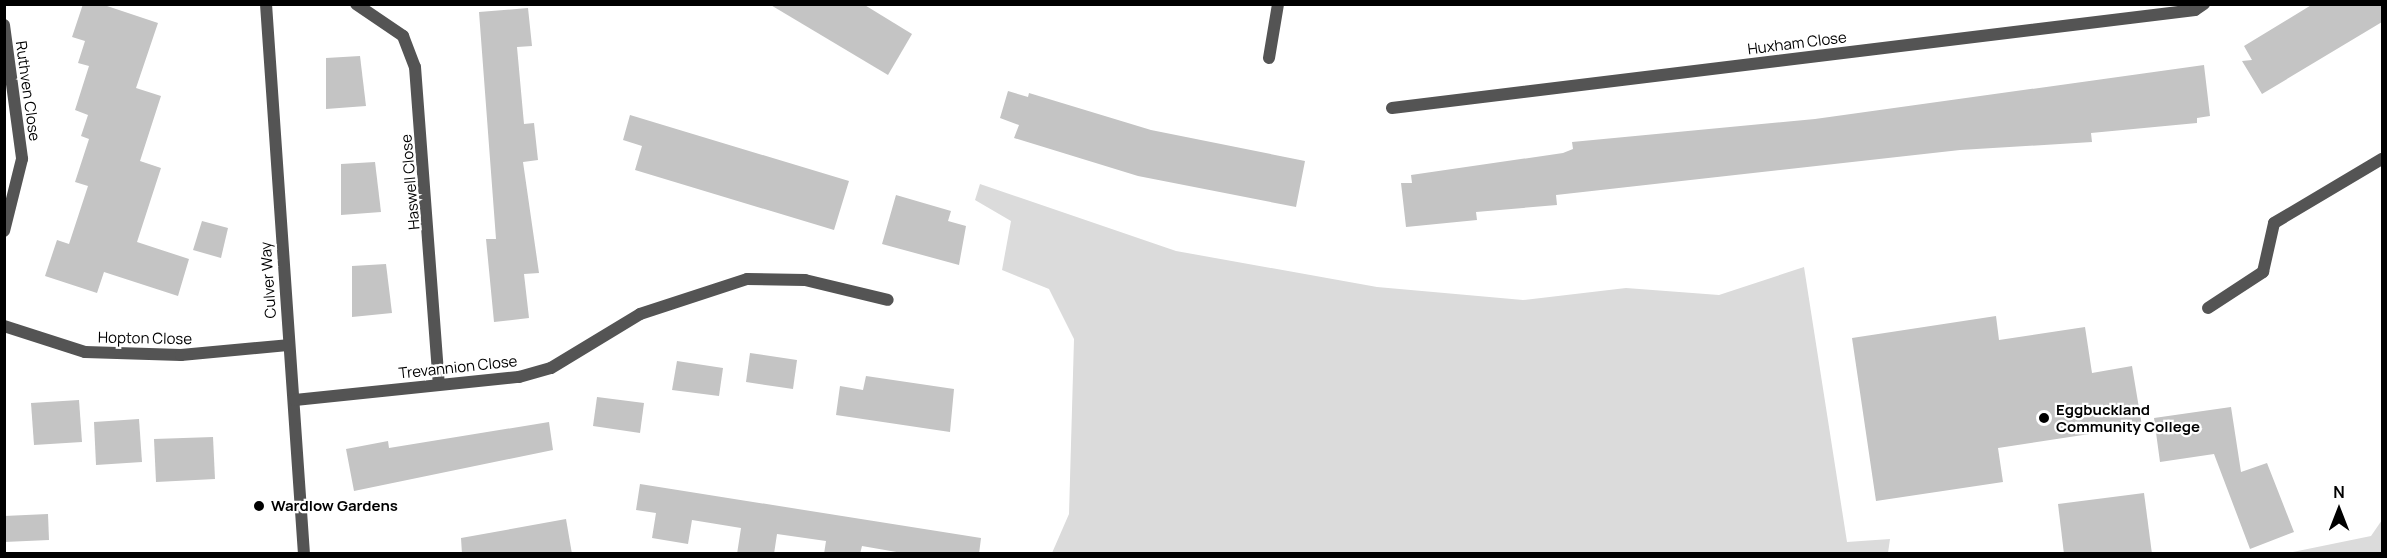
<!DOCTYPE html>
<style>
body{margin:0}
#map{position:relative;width:2387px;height:558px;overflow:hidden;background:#fff;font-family:Manrope,sans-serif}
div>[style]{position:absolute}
.green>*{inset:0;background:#dbdbdb}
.building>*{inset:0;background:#c4c4c4}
.lane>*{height:12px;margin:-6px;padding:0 6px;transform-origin:6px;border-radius:6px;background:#545454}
.street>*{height:12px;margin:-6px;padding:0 6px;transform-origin:6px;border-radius:6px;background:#545454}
.dots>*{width:16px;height:16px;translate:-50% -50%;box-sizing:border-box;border:3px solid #fff;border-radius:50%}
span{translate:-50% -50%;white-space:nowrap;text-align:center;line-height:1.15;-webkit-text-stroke:4.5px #fff;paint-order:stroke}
.street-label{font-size:15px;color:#000}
.poi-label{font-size:15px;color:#000;font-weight:700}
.left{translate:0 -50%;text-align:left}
.frame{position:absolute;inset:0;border:6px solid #000;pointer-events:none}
.north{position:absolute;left:2309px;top:480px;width:60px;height:60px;-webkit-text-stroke:4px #fff;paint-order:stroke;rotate:0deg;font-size:16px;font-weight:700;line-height:24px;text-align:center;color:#000}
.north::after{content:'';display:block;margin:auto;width:21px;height:27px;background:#000;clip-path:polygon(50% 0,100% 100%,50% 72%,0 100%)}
</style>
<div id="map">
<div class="green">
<i style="clip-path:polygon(980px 184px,1176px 251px,1377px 287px,1523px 300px,1626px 288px,1719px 295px,1804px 267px,1847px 542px,1890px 539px,1888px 553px,1052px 553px,1069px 514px,1074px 339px,1049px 289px,1002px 270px,1011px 221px,975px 200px)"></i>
<i style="clip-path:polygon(2382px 520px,2382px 553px,2288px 553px,2371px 536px)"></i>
</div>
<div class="building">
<i style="clip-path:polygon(83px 4px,101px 4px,158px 23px,136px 88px,161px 96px,140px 161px,161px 168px,137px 242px,189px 259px,178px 296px,104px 272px,97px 293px,45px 276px,57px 240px,69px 244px,88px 186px,75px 182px,89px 139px,81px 136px,88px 115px,75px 110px,89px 66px,78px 63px,85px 41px,72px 37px)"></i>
<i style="clip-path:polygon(769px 4px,863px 4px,912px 34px,888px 75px)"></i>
<i style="clip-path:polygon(2313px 4px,2382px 4px,2382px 22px,2262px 94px,2242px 61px,2252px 60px,2244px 46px)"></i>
<i style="clip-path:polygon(528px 8px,532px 46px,517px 47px,524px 124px,534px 123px,538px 160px,523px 162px,539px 273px,524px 274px,529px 318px,494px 322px,486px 239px,496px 239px,479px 12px)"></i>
<i style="clip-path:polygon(360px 56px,366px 106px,326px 109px,326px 58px)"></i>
<i style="clip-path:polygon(2204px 65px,2210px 116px,2197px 118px,2197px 123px,2091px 133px,2092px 142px,1960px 150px,1556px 195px,1557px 205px,1476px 212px,1477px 220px,1406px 227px,1401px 183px,1412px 183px,1411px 175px,1563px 153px,1573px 149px,1572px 142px,1815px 119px)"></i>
<i style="clip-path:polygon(1008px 91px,1028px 97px,1029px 93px,1151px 130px,1305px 161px,1296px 207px,1138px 176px,1014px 138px,1019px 125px,1000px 118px)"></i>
<i style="clip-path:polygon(630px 115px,849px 181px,834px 230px,635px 170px,642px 146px,623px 140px)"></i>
<i style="clip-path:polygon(375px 162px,381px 212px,341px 215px,341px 164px)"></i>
<i style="clip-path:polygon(896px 195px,951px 211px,948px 221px,966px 226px,959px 265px,882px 244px)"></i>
<i style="clip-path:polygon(202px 221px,228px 228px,221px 258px,193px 250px)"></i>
<i style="clip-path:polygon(386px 264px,392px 313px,352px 317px,352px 266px)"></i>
<i style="clip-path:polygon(1996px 316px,1999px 340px,2085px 327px,2092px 373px,2132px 366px,2142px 426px,1998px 448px,2003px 482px,1876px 501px,1852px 338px)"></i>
<i style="clip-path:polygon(750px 353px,797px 360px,793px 389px,746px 382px)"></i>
<i style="clip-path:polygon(677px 361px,723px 368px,719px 396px,672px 390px)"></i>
<i style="clip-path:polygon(866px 376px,954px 389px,950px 432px,836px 415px,840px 386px,863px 390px)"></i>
<i style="clip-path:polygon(597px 397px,644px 403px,640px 433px,593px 426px)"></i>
<i style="clip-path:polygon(79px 400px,82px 442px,34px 445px,31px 403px)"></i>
<i style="clip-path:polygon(2231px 407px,2241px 472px,2267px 463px,2294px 532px,2250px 549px,2214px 454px,2160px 462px,2154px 418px)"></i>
<i style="clip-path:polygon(139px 419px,142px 462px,96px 465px,94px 422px)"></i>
<i style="clip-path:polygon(549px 422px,553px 450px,354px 491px,346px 449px,388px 441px,389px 448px)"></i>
<i style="clip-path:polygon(213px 437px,215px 479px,156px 482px,154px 439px)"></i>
<i style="clip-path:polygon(640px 484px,981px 538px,979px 554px,908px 554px,862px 546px,860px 554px,824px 554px,826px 541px,777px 534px,774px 554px,737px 554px,741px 528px,692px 520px,688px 544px,652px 538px,656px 513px,636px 510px)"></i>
<i style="clip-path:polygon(2144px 493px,2152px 554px,2064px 554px,2058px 504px)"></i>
<i style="clip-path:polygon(48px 514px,49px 540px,4px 542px,4px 516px)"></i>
<i style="clip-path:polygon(566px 519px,572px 554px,462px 554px,461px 538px)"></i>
</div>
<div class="lane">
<i style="left:2208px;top:308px;width:66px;rotate:-33.2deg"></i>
<i style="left:2263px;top:272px;width:50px;rotate:-77.3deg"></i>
<i style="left:2274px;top:223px;width:126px;rotate:-30.7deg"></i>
</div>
<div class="street">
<i style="left:266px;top:4px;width:551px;rotate:86.05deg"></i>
<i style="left:356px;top:4px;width:57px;rotate:34.2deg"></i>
<i style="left:403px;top:36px;width:33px;rotate:69deg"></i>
<i style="left:415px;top:67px;width:318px;rotate:85.7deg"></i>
<i style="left:4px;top:25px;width:135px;rotate:82.3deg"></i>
<i style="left:22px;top:159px;width:74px;rotate:104deg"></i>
<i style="left:1269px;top:58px;width:55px;rotate:-80.5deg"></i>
<i style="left:1392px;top:108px;width:809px;rotate:-6.96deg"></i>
<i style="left:2195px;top:10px;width:11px;rotate:-34deg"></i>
<i style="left:4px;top:326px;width:85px;rotate:17.8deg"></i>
<i style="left:85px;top:352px;width:96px;rotate:1.8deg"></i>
<i style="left:181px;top:355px;width:107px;rotate:-5.3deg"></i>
<i style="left:295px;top:400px;width:225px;rotate:-5.9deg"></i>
<i style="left:519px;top:377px;width:33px;rotate:-16deg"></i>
<i style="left:551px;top:368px;width:104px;rotate:-31.2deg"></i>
<i style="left:640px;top:314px;width:113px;rotate:-18.1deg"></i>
<i style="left:747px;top:279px;width:58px;rotate:1deg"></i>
<i style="left:805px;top:280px;width:85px;rotate:13.5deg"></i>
</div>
<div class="dots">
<i style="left:2044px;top:418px;background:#000"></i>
<i style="left:259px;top:506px;background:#000"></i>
</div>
<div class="street-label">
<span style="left:1797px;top:43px;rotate:-7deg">Huxham Close</span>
<span style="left:28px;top:91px;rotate:82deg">Ruthven Close</span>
<span style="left:410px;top:182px;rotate:-95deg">Haswell Close</span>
<span style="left:268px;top:280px;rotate:-94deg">Culver Way</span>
<span style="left:145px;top:338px;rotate:1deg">Hopton Close</span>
<span style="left:458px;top:367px;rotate:-6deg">Trevannion Close</span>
</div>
<div class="poi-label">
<span class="left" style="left:2056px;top:418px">Eggbuckland<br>Community College</span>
<span class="left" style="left:271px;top:506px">Wardlow Gardens</span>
</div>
<div class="frame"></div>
<div class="north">N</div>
</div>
